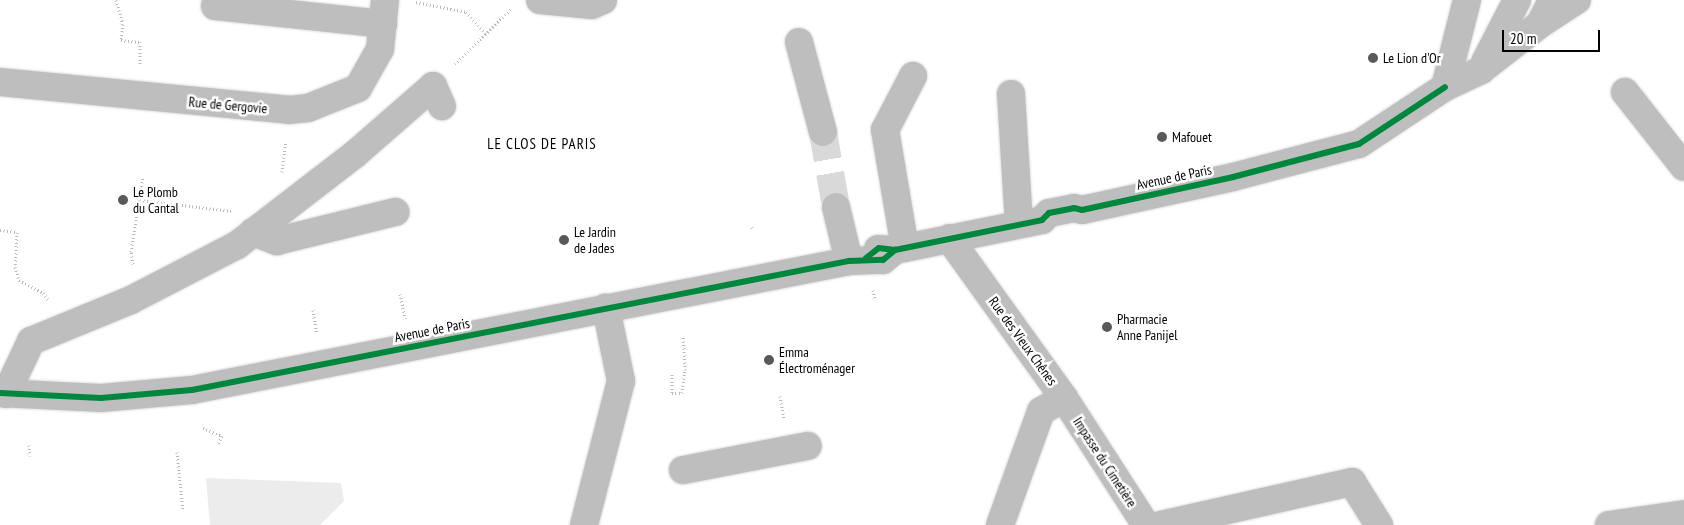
<!DOCTYPE html>
<meta charset="utf-8">
<style>
body{margin:0}
#map{position:relative;width:1684px;height:525px;overflow:hidden;background:#fff;font-family:"PT Sans Narrow",sans-serif}
div>[style]{position:absolute}
.green>*{inset:0;background:#ececec}
.minor-tunnel>*{height:28px;margin-top:-14px;transform-origin:0;background:repeating-linear-gradient(90deg,#d9d9d9 0 28px,transparent 0 42px)}
.path>*{height:3px;margin-top:-1.5px;transform-origin:0;background:repeating-linear-gradient(90deg,#b9b9b9 0 1px,transparent 0 3.5px)}
.roads{filter:drop-shadow(0 0 1px #dbdbdb) drop-shadow(0 0 1px #dbdbdb)}
.minor>*{height:28px;margin:-14px;padding:0 14px;transform-origin:14px;border-radius:14px;background:#bebebe}
.major>*{height:28px;margin:-14px;padding:0 14px;transform-origin:14px;border-radius:14px;background:#bebebe}
.cycleway>*{height:6px;margin:-3px;padding:0 3px;transform-origin:3px;border-radius:3px;background:#00873e}
.dots>*{width:14px;height:14px;translate:-50% -50%;box-sizing:border-box;border:2px solid #fff;border-radius:50%}
span{translate:-50% -50%;white-space:nowrap;text-align:center;line-height:1.15;-webkit-text-stroke:5px #fff;paint-order:stroke}
.poi-label{font-size:14px;color:#000}
.left{translate:0 -50%;text-align:left}
.street-label{font-size:14px;color:#000}
.neighbourhood-label{font-size:15px;color:#000;letter-spacing:1px}
.scale{position:absolute;left:1502px;top:30px;width:98px;height:22px;box-sizing:border-box;border:2px solid #000;border-top:0;padding-left:6px;font-size:15px;line-height:18px;white-space:nowrap;color:#000;-webkit-text-stroke:4px #fff;paint-order:stroke}
</style>
<div id="map">
<div class="green">
<i style="clip-path:polygon(206px 478px,341px 483px,344px 501px,320px 525px,210px 525px)"></i>
</div>
<div class="minor-tunnel">
<i style="left:823px;top:132px;width:76px;rotate:80.2deg"></i>
</div>
<div class="path">
<i style="left:116px;top:0;width:25px;rotate:74deg"></i>
<i style="left:123px;top:24px;width:16px;rotate:97deg"></i>
<i style="left:121px;top:40px;width:19px;rotate:6deg"></i>
<i style="left:140px;top:42px;width:24px;rotate:90deg"></i>
<i style="left:416px;top:2px;width:51px;rotate:11.3deg"></i>
<i style="left:466px;top:12px;width:30px;rotate:48deg"></i>
<i style="left:455px;top:64px;width:78px;rotate:-44.5deg"></i>
<i style="left:282px;top:172px;width:31px;rotate:-83deg"></i>
<i style="left:140px;top:200px;width:92px;rotate:6.9deg"></i>
<i style="left:752px;top:227px;width:3px;rotate:72deg"></i>
<i style="left:0;top:230px;width:17px;rotate:7deg"></i>
<i style="left:17px;top:232px;width:35px;rotate:93deg"></i>
<i style="left:15px;top:267px;width:14px;rotate:73deg"></i>
<i style="left:19px;top:280px;width:27px;rotate:28deg"></i>
<i style="left:43px;top:293px;width:10px;rotate:53deg"></i>
<i style="left:133px;top:264px;width:12px;rotate:-99deg"></i>
<i style="left:131px;top:252px;width:76px;rotate:-80.9deg"></i>
<i style="left:873px;top:290px;width:9px;rotate:77deg"></i>
<i style="left:400px;top:294px;width:25px;rotate:78deg"></i>
<i style="left:313px;top:310px;width:24px;rotate:81deg"></i>
<i style="left:672px;top:374px;width:19px;rotate:90deg"></i>
<i style="left:672px;top:393px;width:10px"></i>
<i style="left:682px;top:393px;width:23px;rotate:-83deg"></i>
<i style="left:685px;top:370px;width:34px;rotate:-93deg"></i>
<i style="left:780px;top:396px;width:23px;rotate:80deg"></i>
<i style="left:203px;top:428px;width:21px;rotate:23deg"></i>
<i style="left:222px;top:436px;width:9px;rotate:117deg"></i>
<i style="left:29px;top:445px;width:11px;rotate:85deg"></i>
<i style="left:177px;top:452px;width:59px;rotate:84.2deg"></i>
</div>
<div class="roads">
<div class="minor">
<i style="left:540px;top:0;width:52px;rotate:5.5deg"></i>
<i style="left:592px;top:5px;width:12px;rotate:-24deg"></i>
<i style="left:215px;top:6px;width:169px;rotate:6.1deg"></i>
<i style="left:799px;top:42px;width:93px;rotate:75.1deg"></i>
<i style="left:0;top:82px;width:290px;rotate:5.5deg"></i>
<i style="left:289px;top:110px;width:19px;rotate:-6deg"></i>
<i style="left:308px;top:108px;width:54px;rotate:-21.8deg"></i>
<i style="left:358px;top:88px;width:45px;rotate:-60.6deg"></i>
<i style="left:380px;top:49px;width:49px;rotate:-84.2deg"></i>
<i style="left:1625px;top:92px;width:95px;rotate:51.8deg"></i>
<i style="left:1011px;top:94px;width:130px;rotate:86.5deg"></i>
<i style="left:836px;top:207px;width:56px;rotate:76.5deg"></i>
<i style="left:253px;top:232px;width:26px;rotate:21deg"></i>
<i style="left:277px;top:241px;width:122px;rotate:-13.8deg"></i>
<i style="left:949px;top:238px;width:197px;rotate:54.3deg"></i>
<i style="left:1064px;top:398px;width:151px;rotate:57.2deg"></i>
<i style="left:905px;top:248px;width:120px;rotate:-99.6deg"></i>
<i style="left:885px;top:130px;width:61px;rotate:-62.6deg"></i>
<i style="left:6px;top:394px;width:59px;rotate:-64.7deg"></i>
<i style="left:31px;top:341px;width:108px;rotate:-22.3deg"></i>
<i style="left:131px;top:300px;width:119px;rotate:-27.4deg"></i>
<i style="left:237px;top:245px;width:148px;rotate:-37.6deg"></i>
<i style="left:354px;top:155px;width:105px;rotate:-41.1deg"></i>
<i style="left:433px;top:86px;width:22px;rotate:66deg"></i>
<i style="left:683px;top:470px;width:127px;rotate:-10.9deg"></i>
<i style="left:584px;top:525px;width:149px;rotate:-75.6deg"></i>
<i style="left:621px;top:381px;width:75px;rotate:-101.6deg"></i>
<i style="left:1000px;top:525px;width:121px;rotate:-70.2deg"></i>
<i style="left:1041px;top:411px;width:26px;rotate:-29deg"></i>
<i style="left:1161px;top:525px;width:196px;rotate:-12.7deg"></i>
<i style="left:1352px;top:482px;width:51px;rotate:57.9deg"></i>
<i style="left:1609px;top:525px;width:76px;rotate:-8.3deg"></i>
</div>
<div class="major">
<i style="left:1540px;top:24px;width:44px;rotate:-33deg"></i>
<i style="left:1485px;top:62px;width:70px;rotate:-62.7deg"></i>
<i style="left:1445px;top:87px;width:90px;rotate:-75.8deg"></i>
<i style="left:878px;top:249px;width:17px;rotate:3deg"></i>
<i style="left:895px;top:250px;width:150px;rotate:-11.5deg"></i>
<i style="left:1042px;top:220px;width:10px;rotate:-45deg"></i>
<i style="left:1049px;top:213px;width:25px;rotate:-11deg"></i>
<i style="left:1074px;top:208px;width:8px;rotate:14deg"></i>
<i style="left:1082px;top:210px;width:155px;rotate:-12.3deg"></i>
<i style="left:1233px;top:177px;width:130px;rotate:-14.7deg"></i>
<i style="left:1359px;top:144px;width:103px;rotate:-33.5deg"></i>
<i style="left:1445px;top:87px;width:40px;rotate:-25deg"></i>
<i style="left:1481px;top:70px;width:75px;rotate:-37.9deg"></i>
<i style="left:1540px;top:24px;width:27px;rotate:-63deg"></i>
<i style="left:0;top:393px;width:101px;rotate:2.8deg"></i>
<i style="left:101px;top:398px;width:91px;rotate:-5deg"></i>
<i style="left:192px;top:390px;width:670px;rotate:-11.11deg"></i>
<i style="left:849px;top:261px;width:34px;rotate:-2deg"></i>
<i style="left:883px;top:260px;width:16px;rotate:-40deg"></i>
</div>
</div>
<div class="cycleway">
<i style="left:866px;top:258px;width:16px;rotate:-38deg"></i>
<i style="left:879px;top:248px;width:16px;rotate:7deg"></i>
<i style="left:895px;top:250px;width:150px;rotate:-11.5deg"></i>
<i style="left:1042px;top:220px;width:10px;rotate:-45deg"></i>
<i style="left:1049px;top:213px;width:25px;rotate:-11deg"></i>
<i style="left:1074px;top:208px;width:8px;rotate:14deg"></i>
<i style="left:1082px;top:210px;width:155px;rotate:-12.3deg"></i>
<i style="left:1233px;top:177px;width:130px;rotate:-14.7deg"></i>
<i style="left:1359px;top:144px;width:103px;rotate:-33.5deg"></i>
<i style="left:0;top:393px;width:101px;rotate:2.8deg"></i>
<i style="left:101px;top:398px;width:91px;rotate:-5deg"></i>
<i style="left:192px;top:390px;width:670px;rotate:-11.11deg"></i>
<i style="left:849px;top:261px;width:34px;rotate:-2deg"></i>
<i style="left:883px;top:260px;width:16px;rotate:-40deg"></i>
</div>
<div class="dots">
<i style="left:1373px;top:58px;background:#595959"></i>
<i style="left:1162px;top:137px;background:#595959"></i>
<i style="left:123px;top:200px;background:#595959"></i>
<i style="left:564px;top:240px;background:#595959"></i>
<i style="left:1107px;top:327px;background:#595959"></i>
<i style="left:769px;top:360px;background:#595959"></i>
</div>
<div class="poi-label">
<span class="left" style="left:1383px;top:58px">Le Lion d'Or</span>
<span class="left" style="left:1172px;top:137px">Mafouet</span>
<span class="left" style="left:133px;top:200px">Le Plomb<br>du Cantal</span>
<span class="left" style="left:574px;top:240px">Le Jardin<br>de Jades</span>
<span class="left" style="left:1117px;top:327px">Pharmacie<br>Anne Panijel</span>
<span class="left" style="left:779px;top:360px">Emma<br>Électroménager</span>
</div>
<div class="street-label">
<span style="left:228px;top:105px;rotate:5deg">Rue de Gergovie</span>
<span style="left:1174px;top:177px;rotate:-12deg">Avenue de Paris</span>
<span style="left:432px;top:330px;rotate:-11deg">Avenue de Paris</span>
<span style="left:1023px;top:341px;rotate:54deg">Rue des Vieux Chênes</span>
<span style="left:1105px;top:462px;rotate:57deg">Impasse du Cimetière</span>
</div>
<div class="neighbourhood-label">
<span style="left:542px;top:144px">LE CLOS DE PARIS</span>
</div>
<div class="scale">20 m</div>
</div>
